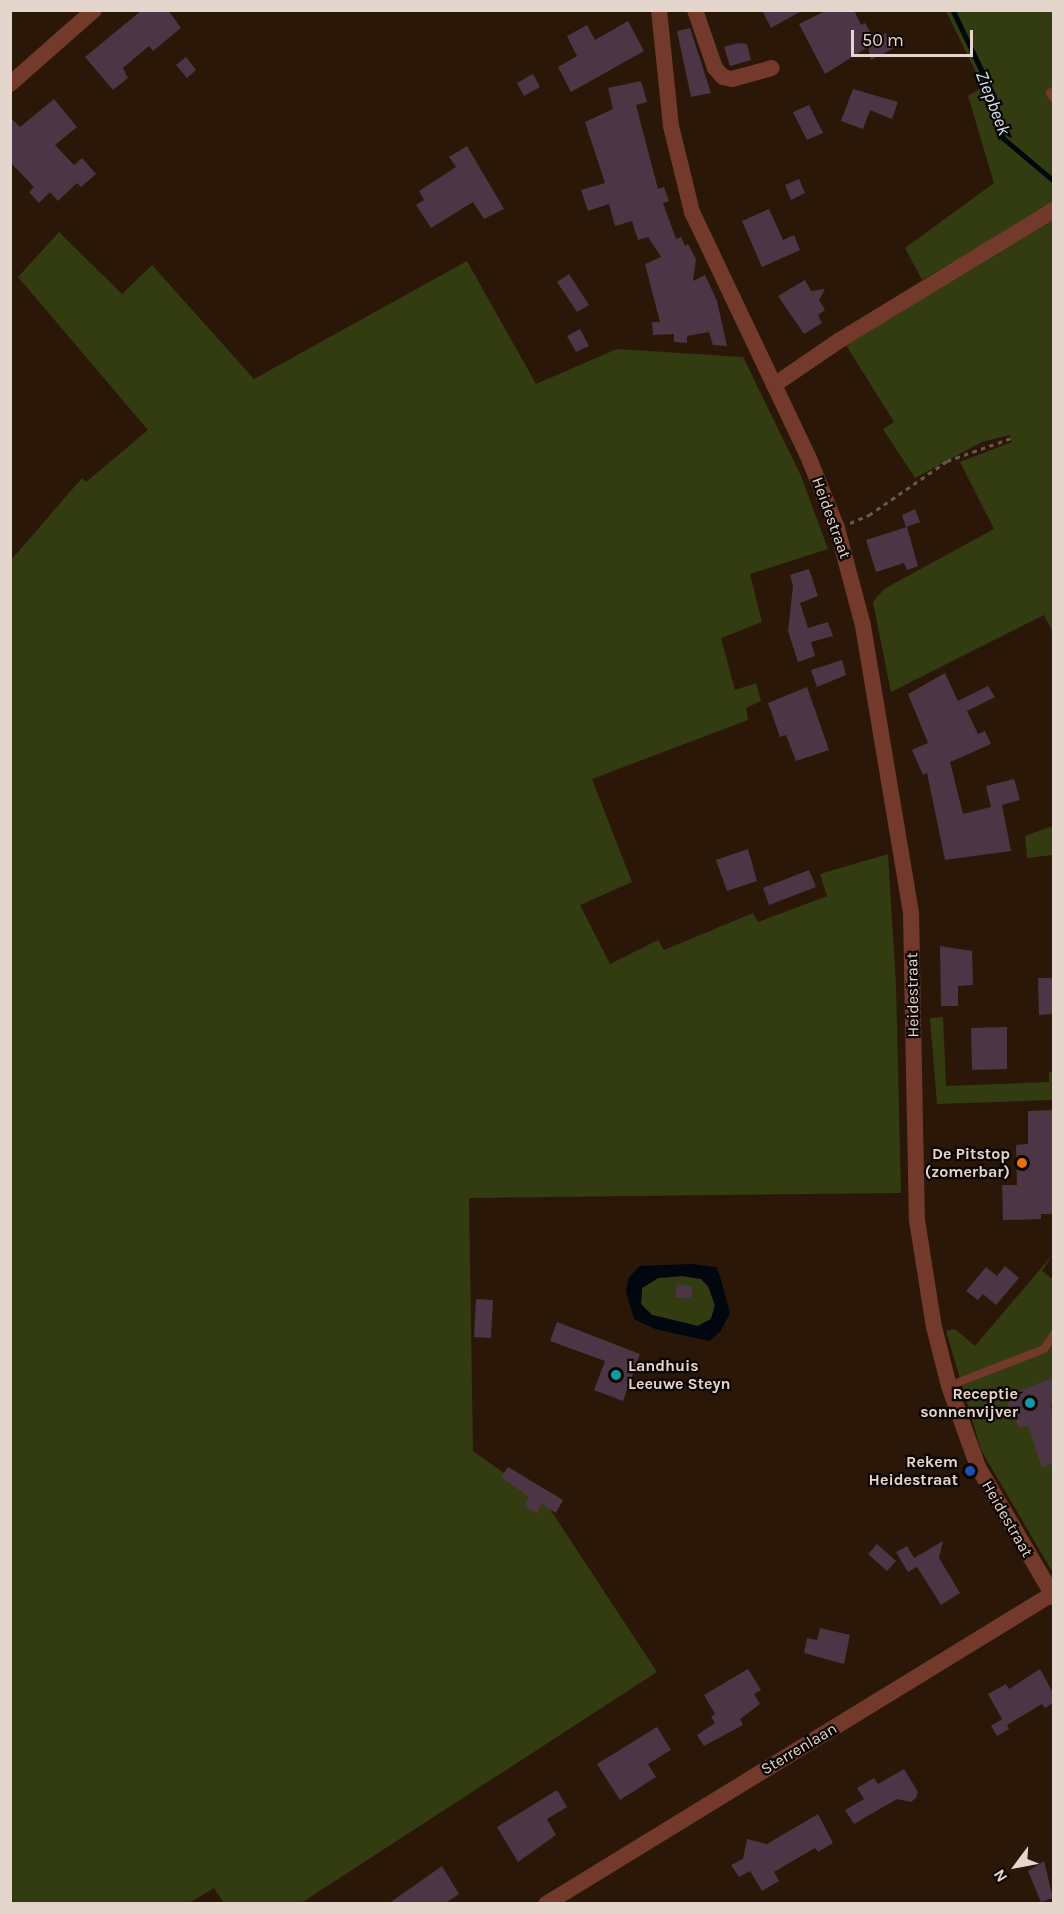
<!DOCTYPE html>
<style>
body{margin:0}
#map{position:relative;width:1064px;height:1914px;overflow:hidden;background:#2b1708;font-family:Karla,sans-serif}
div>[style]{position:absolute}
.green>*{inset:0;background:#333b10}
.water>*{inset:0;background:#00070f}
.stream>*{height:4.5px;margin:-2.25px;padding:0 2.25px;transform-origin:2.25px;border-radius:2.25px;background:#00070f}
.building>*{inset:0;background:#4c3545}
.path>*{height:3px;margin-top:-1.5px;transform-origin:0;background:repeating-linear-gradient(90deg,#69574a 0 4.5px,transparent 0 9px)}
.service>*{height:8px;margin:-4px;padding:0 4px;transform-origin:4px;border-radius:4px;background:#733a2b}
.minor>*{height:16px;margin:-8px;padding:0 8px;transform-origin:8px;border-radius:8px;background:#733a2b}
.dots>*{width:16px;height:16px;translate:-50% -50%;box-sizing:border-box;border:3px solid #0d0502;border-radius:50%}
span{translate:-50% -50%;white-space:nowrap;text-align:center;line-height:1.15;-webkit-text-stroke:4.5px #0d0502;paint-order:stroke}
.street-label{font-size:16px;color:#e4d6cc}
.poi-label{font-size:16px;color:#e4d6cc;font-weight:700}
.right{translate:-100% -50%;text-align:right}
.left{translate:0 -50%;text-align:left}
.water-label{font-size:18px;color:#cee4f3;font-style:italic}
.frame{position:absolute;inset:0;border:12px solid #e4d6cc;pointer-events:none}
.north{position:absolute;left:986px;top:1836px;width:60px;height:60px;-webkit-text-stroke:4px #0d0502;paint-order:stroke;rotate:238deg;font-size:16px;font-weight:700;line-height:24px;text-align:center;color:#e4d6cc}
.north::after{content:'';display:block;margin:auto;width:21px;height:27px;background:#e4d6cc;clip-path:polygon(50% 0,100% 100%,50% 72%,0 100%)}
.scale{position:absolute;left:851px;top:30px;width:122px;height:27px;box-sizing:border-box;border:3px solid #e4d6cc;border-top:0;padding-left:8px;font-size:18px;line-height:21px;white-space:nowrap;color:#e4d6cc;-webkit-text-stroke:4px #0d0502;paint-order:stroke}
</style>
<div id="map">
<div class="green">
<i style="clip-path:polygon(946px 11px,1053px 11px,1053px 632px,1044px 615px,891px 692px,873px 602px,884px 589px,994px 529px,960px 462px,1012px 442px,1009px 435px,982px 442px,915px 478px,883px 429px,894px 422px,844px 342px,1048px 207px,922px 280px,905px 248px,994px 183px,968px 96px,983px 87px)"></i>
<i style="clip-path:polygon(59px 232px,122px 294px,152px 265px,254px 379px,467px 261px,536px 384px,617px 349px,743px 357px,801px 476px,828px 549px,750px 574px,762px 622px,721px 638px,735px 690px,756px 683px,761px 701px,746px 708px,748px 720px,592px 779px,632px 882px,580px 905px,610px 964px,658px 940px,664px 950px,753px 913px,758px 922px,827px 896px,820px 874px,888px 854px,896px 984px,901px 1193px,469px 1198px,473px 1451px,546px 1503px,657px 1672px,301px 1903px,224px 1903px,214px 1888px,189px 1903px,11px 1904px,11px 560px,82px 478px,86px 482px,148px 430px,18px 277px)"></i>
<i style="clip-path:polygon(1053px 826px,1053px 855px,1027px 858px,1025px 836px)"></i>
<i style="clip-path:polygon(943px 1017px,946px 1086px,1049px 1082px,1049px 1072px,1053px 1072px,1053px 1100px,937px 1104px,930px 1018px)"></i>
<i style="clip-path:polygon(1053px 1254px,1042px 1271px,1054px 1280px,1053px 1573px,981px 1450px,946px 1331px,955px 1329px,975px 1346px)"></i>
<i style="clip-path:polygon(682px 1276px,701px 1279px,708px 1286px,715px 1305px,711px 1319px,698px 1326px,652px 1315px,641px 1304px,642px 1288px,658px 1278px)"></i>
</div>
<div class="water">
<i style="clip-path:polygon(evenodd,691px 1264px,716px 1267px,720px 1276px,730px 1313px,720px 1332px,709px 1341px,655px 1329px,634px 1319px,626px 1291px,629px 1277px,640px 1266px,691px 1264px,682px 1276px,701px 1279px,708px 1286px,715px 1305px,711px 1319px,698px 1326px,652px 1315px,641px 1304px,642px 1288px,658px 1278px,682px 1276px)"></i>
</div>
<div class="stream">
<i style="left:953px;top:10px;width:95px;rotate:64.5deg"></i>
<i style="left:994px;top:96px;width:43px;rotate:77.9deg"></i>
<i style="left:1003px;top:138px;width:67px;rotate:40.1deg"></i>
</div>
<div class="building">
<i style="clip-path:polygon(142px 10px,168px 10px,181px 28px,153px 51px,149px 46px,123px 68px,128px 78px,113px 90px,85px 57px)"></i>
<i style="clip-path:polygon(762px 10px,803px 10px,771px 28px)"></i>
<i style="clip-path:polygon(827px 10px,854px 10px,861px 25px,865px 23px,874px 39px,886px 33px,894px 48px,871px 60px,868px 47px,825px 74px,799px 24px)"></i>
<i style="clip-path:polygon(628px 21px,644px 51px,571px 92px,558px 67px,577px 56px,567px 36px,587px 25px,595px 40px)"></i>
<i style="clip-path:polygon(690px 28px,711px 93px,691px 97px,677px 31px)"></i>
<i style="clip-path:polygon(738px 43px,747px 44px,751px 60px,730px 66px,724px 47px)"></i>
<i style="clip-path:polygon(186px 57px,196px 70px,187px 78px,176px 65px)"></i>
<i style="clip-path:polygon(533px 74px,540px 87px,524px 96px,517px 83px)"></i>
<i style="clip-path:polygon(641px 81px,647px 102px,636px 105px,658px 189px,664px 187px,669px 201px,663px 203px,676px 239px,681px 237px,685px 246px,688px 244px,696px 259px,693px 281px,705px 275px,717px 301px,727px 346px,713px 345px,709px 332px,687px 336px,687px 343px,674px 342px,674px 334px,653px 335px,652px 322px,660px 322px,645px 264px,661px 257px,648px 237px,638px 240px,632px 221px,615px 226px,609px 204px,588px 211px,581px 190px,605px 183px,585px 122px,613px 109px,608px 88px)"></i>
<i style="clip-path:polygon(853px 89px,898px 102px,892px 119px,870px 110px,863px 129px,841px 121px)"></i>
<i style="clip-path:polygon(54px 99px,77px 127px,55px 145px,74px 165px,82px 158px,96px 174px,81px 187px,77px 183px,58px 201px,50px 192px,39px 203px,29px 192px,34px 187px,10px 162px,10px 117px,20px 127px)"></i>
<i style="clip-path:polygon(809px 105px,823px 133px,807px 140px,793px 112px)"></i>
<i style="clip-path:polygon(467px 146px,504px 209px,484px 219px,473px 202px,431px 228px,416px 205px,424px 200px,419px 191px,456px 167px,449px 157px)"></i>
<i style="clip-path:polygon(799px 179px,805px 193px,791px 200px,785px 185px)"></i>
<i style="clip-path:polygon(769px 209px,783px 240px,794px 235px,800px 250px,762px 267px,742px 221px)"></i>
<i style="clip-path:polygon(569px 274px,589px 305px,577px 312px,557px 282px)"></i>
<i style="clip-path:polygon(805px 280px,811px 291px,825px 289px,819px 300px,825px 310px,818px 315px,822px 323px,804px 334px,778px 296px)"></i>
<i style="clip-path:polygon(580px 329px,589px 346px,576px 352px,567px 336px)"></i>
<i style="clip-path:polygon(915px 509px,920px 522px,906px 527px,902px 515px)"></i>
<i style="clip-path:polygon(907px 527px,918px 566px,907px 570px,904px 563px,876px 572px,866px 540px)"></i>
<i style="clip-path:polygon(809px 569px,818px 596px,800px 603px,808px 628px,828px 622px,833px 636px,811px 642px,815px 656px,798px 662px,788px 631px,793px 586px,790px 575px)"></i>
<i style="clip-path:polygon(842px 660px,846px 675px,817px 687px,811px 670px)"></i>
<i style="clip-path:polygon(945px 673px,958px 701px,988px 686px,995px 697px,967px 711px,978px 734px,985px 731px,991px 744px,950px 762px,963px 814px,991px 807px,986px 786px,1014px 779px,1020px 800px,1002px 805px,1011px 851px,945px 860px,927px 773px,923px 775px,912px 750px,928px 743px,908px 694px)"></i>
<i style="clip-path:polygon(807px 687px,829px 750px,796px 761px,786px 735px,780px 737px,768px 703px)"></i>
<i style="clip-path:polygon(748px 849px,757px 881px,727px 891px,716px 860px)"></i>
<i style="clip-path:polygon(809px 870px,816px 887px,769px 905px,763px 888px)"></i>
<i style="clip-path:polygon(940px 946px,972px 951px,973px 985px,958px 986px,958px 1006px,941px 1006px)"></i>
<i style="clip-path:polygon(1038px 978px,1053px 978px,1053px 1014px,1039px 1015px)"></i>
<i style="clip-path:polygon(1007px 1027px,1007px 1069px,972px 1070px,971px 1028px)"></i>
<i style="clip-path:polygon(1053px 1110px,1053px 1214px,1041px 1214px,1041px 1219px,1003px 1220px,1002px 1185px,1017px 1185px,1016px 1145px,1028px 1144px,1028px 1111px)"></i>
<i style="clip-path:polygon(1005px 1266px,1019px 1278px,996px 1305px,983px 1294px,978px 1300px,966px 1291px,986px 1267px,997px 1276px)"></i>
<i style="clip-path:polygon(677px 1284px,693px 1287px,691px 1299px,675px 1297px)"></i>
<i style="clip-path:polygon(476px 1299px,493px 1300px,491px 1338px,474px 1337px)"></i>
<i style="clip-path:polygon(557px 1322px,640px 1354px,623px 1401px,594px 1390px,605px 1361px,550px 1341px)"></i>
<i style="clip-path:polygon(1053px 1378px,1053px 1402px,1049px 1404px,1053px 1415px,1053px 1463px,1042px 1468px,1028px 1425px,1019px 1428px,1005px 1396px)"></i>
<i style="clip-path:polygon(508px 1467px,563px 1500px,556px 1513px,542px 1504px,537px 1513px,524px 1506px,529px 1497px,501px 1477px)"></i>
<i style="clip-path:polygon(943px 1541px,939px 1558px,960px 1593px,941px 1605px,917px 1567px,908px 1572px,896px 1552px,907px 1546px,914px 1558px)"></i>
<i style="clip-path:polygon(877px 1544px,896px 1561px,887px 1571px,868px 1554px)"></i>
<i style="clip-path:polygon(820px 1628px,850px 1635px,844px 1664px,804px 1653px,807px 1638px,817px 1640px)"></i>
<i style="clip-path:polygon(748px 1669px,761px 1690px,754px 1694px,760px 1704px,740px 1719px,743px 1725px,704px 1746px,697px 1735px,715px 1723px,711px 1717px,715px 1714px,704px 1695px)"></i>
<i style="clip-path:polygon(1040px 1669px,1053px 1693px,1053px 1703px,1045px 1708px,1042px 1704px,1007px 1725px,1009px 1729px,997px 1736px,991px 1726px,1002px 1719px,988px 1694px,1006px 1684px,1009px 1689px)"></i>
<i style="clip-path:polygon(657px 1727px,671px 1750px,648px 1764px,656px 1777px,620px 1800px,597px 1764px)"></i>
<i style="clip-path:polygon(904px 1769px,918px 1792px,916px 1798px,911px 1802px,897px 1799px,854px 1824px,845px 1810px,864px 1799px,857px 1788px,874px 1778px,878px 1784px)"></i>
<i style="clip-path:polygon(557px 1790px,567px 1807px,547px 1819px,556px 1835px,518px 1862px,497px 1827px)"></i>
<i style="clip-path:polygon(818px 1814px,833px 1843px,818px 1852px,815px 1848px,774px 1872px,779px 1881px,762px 1891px,750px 1871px,739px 1877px,731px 1865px,743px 1859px,747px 1839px,767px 1844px)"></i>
<i style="clip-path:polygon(1044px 1861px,1053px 1898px,1041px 1902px,1028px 1871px)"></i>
<i style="clip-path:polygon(442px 1866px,459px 1894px,444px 1904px,388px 1904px)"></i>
</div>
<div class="path">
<i style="left:850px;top:523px;width:21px;rotate:-23deg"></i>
<i style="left:869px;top:515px;width:95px;rotate:-34.7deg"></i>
<i style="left:947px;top:461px;width:71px;rotate:-19.7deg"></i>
</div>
<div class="service">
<i style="left:1054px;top:90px;width:5px;rotate:143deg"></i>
<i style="left:1050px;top:93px;width:7px;rotate:56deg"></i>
<i style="left:949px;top:1386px;width:102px;rotate:-21.3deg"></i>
<i style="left:1044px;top:1349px;width:18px;rotate:-56deg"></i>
</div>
<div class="minor">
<i style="left:659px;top:10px;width:117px;rotate:84.1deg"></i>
<i style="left:671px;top:126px;width:89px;rotate:76.3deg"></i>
<i style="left:692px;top:212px;width:276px;rotate:64.6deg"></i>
<i style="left:810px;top:461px;width:72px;rotate:68.1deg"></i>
<i style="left:837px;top:528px;width:101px;rotate:75.1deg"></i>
<i style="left:863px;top:626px;width:292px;rotate:80.5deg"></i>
<i style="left:911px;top:914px;width:306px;rotate:88.9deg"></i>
<i style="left:917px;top:1220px;width:108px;rotate:81deg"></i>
<i style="left:934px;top:1327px;width:61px;rotate:75.7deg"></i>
<i style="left:949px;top:1386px;width:86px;rotate:70.3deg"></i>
<i style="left:978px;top:1467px;width:151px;rotate:59.7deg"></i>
<i style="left:695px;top:10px;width:61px;rotate:71deg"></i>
<i style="left:715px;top:68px;width:12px;rotate:48deg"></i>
<i style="left:723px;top:77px;width:9px;rotate:13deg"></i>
<i style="left:732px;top:79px;width:41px;rotate:-15.4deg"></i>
<i style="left:10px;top:84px;width:112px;rotate:-41.4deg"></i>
<i style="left:774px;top:385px;width:80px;rotate:-34.3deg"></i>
<i style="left:840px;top:340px;width:250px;rotate:-31.3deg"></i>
<i style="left:546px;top:1904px;width:593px;rotate:-31.49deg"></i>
</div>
<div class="dots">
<i style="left:1022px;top:1163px;background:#e8710a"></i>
<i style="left:616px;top:1375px;background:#0f9aa8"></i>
<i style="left:1030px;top:1403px;background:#0f9aa8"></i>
<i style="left:970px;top:1471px;background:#1a4fb4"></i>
</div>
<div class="street-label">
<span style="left:831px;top:518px;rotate:70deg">Heidestraat</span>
<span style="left:913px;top:995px;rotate:-91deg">Heidestraat</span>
<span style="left:1007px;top:1519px;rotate:60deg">Heidestraat</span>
<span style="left:799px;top:1749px;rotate:-31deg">Sterrenlaan</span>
</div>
<div class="poi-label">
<span class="right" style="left:1010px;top:1163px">De Pitstop<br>(zomerbar)</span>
<span class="left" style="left:628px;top:1375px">Landhuis<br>Leeuwe Steyn</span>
<span class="right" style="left:1018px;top:1403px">Receptie<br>sonnenvijver</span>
<span class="right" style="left:958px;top:1471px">Rekem<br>Heidestraat</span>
</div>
<div class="water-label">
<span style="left:993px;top:103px;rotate:69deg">Ziepbeek</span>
</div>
<div class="frame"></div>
<div class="north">N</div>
<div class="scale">50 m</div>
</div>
